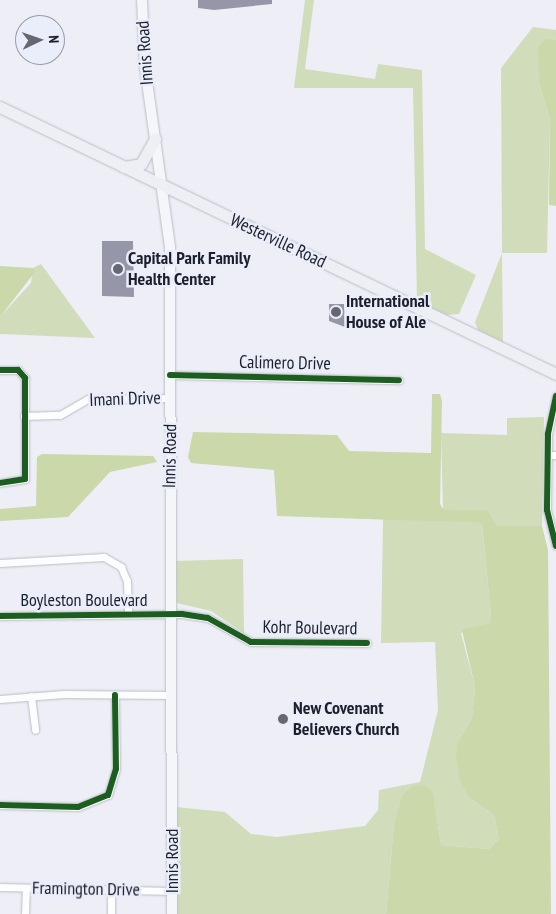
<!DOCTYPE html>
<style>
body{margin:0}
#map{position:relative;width:556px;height:914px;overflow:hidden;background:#eeeff6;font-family:"PT Sans Narrow",sans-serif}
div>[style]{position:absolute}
.green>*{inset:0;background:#d1dcbb}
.forest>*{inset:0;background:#cad8aa}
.building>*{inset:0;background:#9596a7}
.roads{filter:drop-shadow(0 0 1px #babcc5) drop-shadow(0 0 1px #babcc5)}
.street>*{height:7px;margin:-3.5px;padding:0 3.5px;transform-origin:3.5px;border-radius:3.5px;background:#fcfdfe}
.secondary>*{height:10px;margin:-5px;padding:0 5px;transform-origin:5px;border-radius:5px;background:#f5f6f9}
.primary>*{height:11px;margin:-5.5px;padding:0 5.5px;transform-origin:5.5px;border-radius:5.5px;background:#eeeff5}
.cycleway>*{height:6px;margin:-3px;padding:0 3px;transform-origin:3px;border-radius:3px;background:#1b5e20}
.dots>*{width:14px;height:14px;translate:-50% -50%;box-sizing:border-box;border:2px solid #eaedfa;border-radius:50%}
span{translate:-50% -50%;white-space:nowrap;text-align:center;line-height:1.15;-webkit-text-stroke:5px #eaedfa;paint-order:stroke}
.street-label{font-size:18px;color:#1d1f2a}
.poi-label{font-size:18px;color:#1d1f2a;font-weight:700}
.left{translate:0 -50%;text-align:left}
.north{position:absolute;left:15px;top:15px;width:50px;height:50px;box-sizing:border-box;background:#eaedfa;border:1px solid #989ba7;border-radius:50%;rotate:87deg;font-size:14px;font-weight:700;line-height:20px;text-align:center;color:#1d1f2a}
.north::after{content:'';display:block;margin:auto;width:18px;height:22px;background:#666871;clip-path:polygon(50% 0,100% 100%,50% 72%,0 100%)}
</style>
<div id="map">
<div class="green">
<i style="clip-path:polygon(305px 0,314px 0,305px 69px,375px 79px,378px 64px,422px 70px,425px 249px,476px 275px,459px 314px,447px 315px,417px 302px,413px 88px,294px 88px)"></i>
<i style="clip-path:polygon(533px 27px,556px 30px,556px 40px,546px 38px,540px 86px,550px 120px,547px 253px,502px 253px,503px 342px,478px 330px,475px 322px,502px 253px,501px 68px)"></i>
<i style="clip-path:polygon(41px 264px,95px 338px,0 334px,0 317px,31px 283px,33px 268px)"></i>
<i style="clip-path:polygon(544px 417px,542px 526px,498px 526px,487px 510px,443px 509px,441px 433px,507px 435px,507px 418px)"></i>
<i style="clip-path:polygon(383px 519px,482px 523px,491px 616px,490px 623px,461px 633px,475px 687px,472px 718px,458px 741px,470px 798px,494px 815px,499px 839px,489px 849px,441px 845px,433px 791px,394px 824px,386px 914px,177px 914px,176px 807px,225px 812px,251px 834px,277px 837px,365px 826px,378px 810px,379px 790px,420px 782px,438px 710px,435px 642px,381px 643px)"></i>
<i style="clip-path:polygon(243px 559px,244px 633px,211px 611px,177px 603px,175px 561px)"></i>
</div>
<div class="forest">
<i style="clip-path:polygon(546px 38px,556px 40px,556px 206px,549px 205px,550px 120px,540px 86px,538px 47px)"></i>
<i style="clip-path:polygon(0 266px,33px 268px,35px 272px,0 317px)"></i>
<i style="clip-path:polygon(432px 394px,440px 394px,442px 401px,440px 504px,443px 509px,487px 510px,498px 526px,542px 526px,548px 550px,551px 914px,386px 914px,394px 824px,403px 794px,413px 786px,425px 785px,433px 791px,441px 845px,489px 849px,499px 839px,494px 815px,470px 798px,460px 781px,456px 756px,458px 741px,472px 718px,475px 687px,462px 630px,490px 623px,491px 616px,482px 523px,277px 516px,274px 470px,191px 463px,188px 457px,193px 432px,337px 435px,349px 451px,431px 453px)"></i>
<i style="clip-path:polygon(42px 454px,153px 456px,157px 462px,110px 472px,68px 517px,0 521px,0 509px,36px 506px,37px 457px)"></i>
</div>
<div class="building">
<i style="clip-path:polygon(198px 0,272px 0,272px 4px,214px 10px,198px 8px)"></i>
<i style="clip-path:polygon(102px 241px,133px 241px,134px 297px,102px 296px)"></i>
<i style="clip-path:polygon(329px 304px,344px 304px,345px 327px,329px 321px)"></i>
</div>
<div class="roads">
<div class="street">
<i style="left:0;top:370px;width:18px"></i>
<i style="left:18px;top:370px;width:11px;rotate:49deg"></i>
<i style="left:25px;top:378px;width:101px;rotate:90deg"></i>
<i style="left:25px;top:479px;width:25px;rotate:171deg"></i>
<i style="left:170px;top:375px;width:229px;rotate:1.3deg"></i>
<i style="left:556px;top:396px;width:39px;rotate:102deg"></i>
<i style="left:548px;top:434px;width:76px;rotate:90.8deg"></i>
<i style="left:547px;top:510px;width:37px;rotate:76deg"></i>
<i style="left:24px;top:416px;width:36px;rotate:-2deg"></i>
<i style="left:60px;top:415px;width:32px;rotate:-30deg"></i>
<i style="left:88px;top:399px;width:82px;rotate:-0.7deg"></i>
<i style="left:548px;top:455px;width:8px"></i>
<i style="left:0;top:563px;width:104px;rotate:-3.3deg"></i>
<i style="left:104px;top:557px;width:20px;rotate:30deg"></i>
<i style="left:121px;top:567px;width:15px;rotate:67deg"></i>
<i style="left:127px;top:581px;width:32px;rotate:88deg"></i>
<i style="left:0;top:616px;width:182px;rotate:-0.6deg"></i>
<i style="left:182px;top:614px;width:26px;rotate:9deg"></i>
<i style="left:208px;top:618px;width:49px;rotate:29.2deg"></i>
<i style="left:251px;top:642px;width:116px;rotate:0.5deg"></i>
<i style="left:31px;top:696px;width:34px;rotate:83deg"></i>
<i style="left:0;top:699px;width:64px;rotate:-4.5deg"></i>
<i style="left:64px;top:694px;width:106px;rotate:0.5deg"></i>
<i style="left:0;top:805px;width:78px;rotate:1.5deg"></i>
<i style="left:78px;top:807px;width:32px;rotate:-22deg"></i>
<i style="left:108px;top:795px;width:27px;rotate:-73deg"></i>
<i style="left:116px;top:769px;width:74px;rotate:-90.8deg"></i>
<i style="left:0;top:887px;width:172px;rotate:1.3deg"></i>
<i style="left:25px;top:914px;width:26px;rotate:-88deg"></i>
<i style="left:111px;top:914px;width:25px;rotate:-90deg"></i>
</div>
<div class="secondary">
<i style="left:142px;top:0;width:67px;rotate:87.4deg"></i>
<i style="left:145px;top:67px;width:182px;rotate:82.1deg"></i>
<i style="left:170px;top:247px;width:667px;rotate:89.83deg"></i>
</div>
<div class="primary">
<i style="left:0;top:107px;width:617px;rotate:25.65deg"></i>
<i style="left:124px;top:167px;width:17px;rotate:-10deg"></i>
<i style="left:141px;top:164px;width:29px;rotate:-61deg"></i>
</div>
</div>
<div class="cycleway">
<i style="left:0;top:370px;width:18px"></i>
<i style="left:18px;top:370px;width:11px;rotate:49deg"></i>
<i style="left:25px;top:378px;width:101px;rotate:90deg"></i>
<i style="left:25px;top:479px;width:25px;rotate:171deg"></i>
<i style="left:170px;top:375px;width:229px;rotate:1.3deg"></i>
<i style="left:556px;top:396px;width:39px;rotate:102deg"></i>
<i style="left:548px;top:434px;width:76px;rotate:90.8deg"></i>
<i style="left:547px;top:510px;width:37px;rotate:76deg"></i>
<i style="left:0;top:616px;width:182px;rotate:-0.6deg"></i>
<i style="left:182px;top:614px;width:26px;rotate:9deg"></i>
<i style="left:208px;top:618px;width:49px;rotate:29.2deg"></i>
<i style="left:251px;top:642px;width:116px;rotate:0.5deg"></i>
<i style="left:0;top:805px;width:78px;rotate:1.5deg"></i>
<i style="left:78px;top:807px;width:32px;rotate:-22deg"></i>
<i style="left:108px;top:795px;width:27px;rotate:-73deg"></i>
<i style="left:116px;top:769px;width:74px;rotate:-90.8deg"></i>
</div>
<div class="dots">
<i style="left:118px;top:269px;background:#666871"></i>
<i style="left:336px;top:312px;background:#666871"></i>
<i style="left:283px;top:719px;background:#666871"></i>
</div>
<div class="street-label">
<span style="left:145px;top:53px;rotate:-94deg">Innis Road</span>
<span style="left:278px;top:241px;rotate:25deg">Westerville Road</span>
<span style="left:285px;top:363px;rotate:1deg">Calimero Drive</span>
<span style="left:125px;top:399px;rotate:-2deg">Imani Drive</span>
<span style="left:170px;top:456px;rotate:-89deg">Innis Road</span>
<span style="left:84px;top:600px">Boyleston Boulevard</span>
<span style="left:310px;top:628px;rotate:1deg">Kohr Boulevard</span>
<span style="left:172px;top:861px;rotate:-90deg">Innis Road</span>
<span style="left:86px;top:889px;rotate:1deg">Framington Drive</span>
</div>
<div class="poi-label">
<span class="left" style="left:128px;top:269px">Capital Park Family<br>Health Center</span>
<span class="left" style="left:346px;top:312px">International<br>House of Ale</span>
<span class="left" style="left:293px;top:719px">New Covenant<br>Believers Church</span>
</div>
<div class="north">N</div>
</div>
